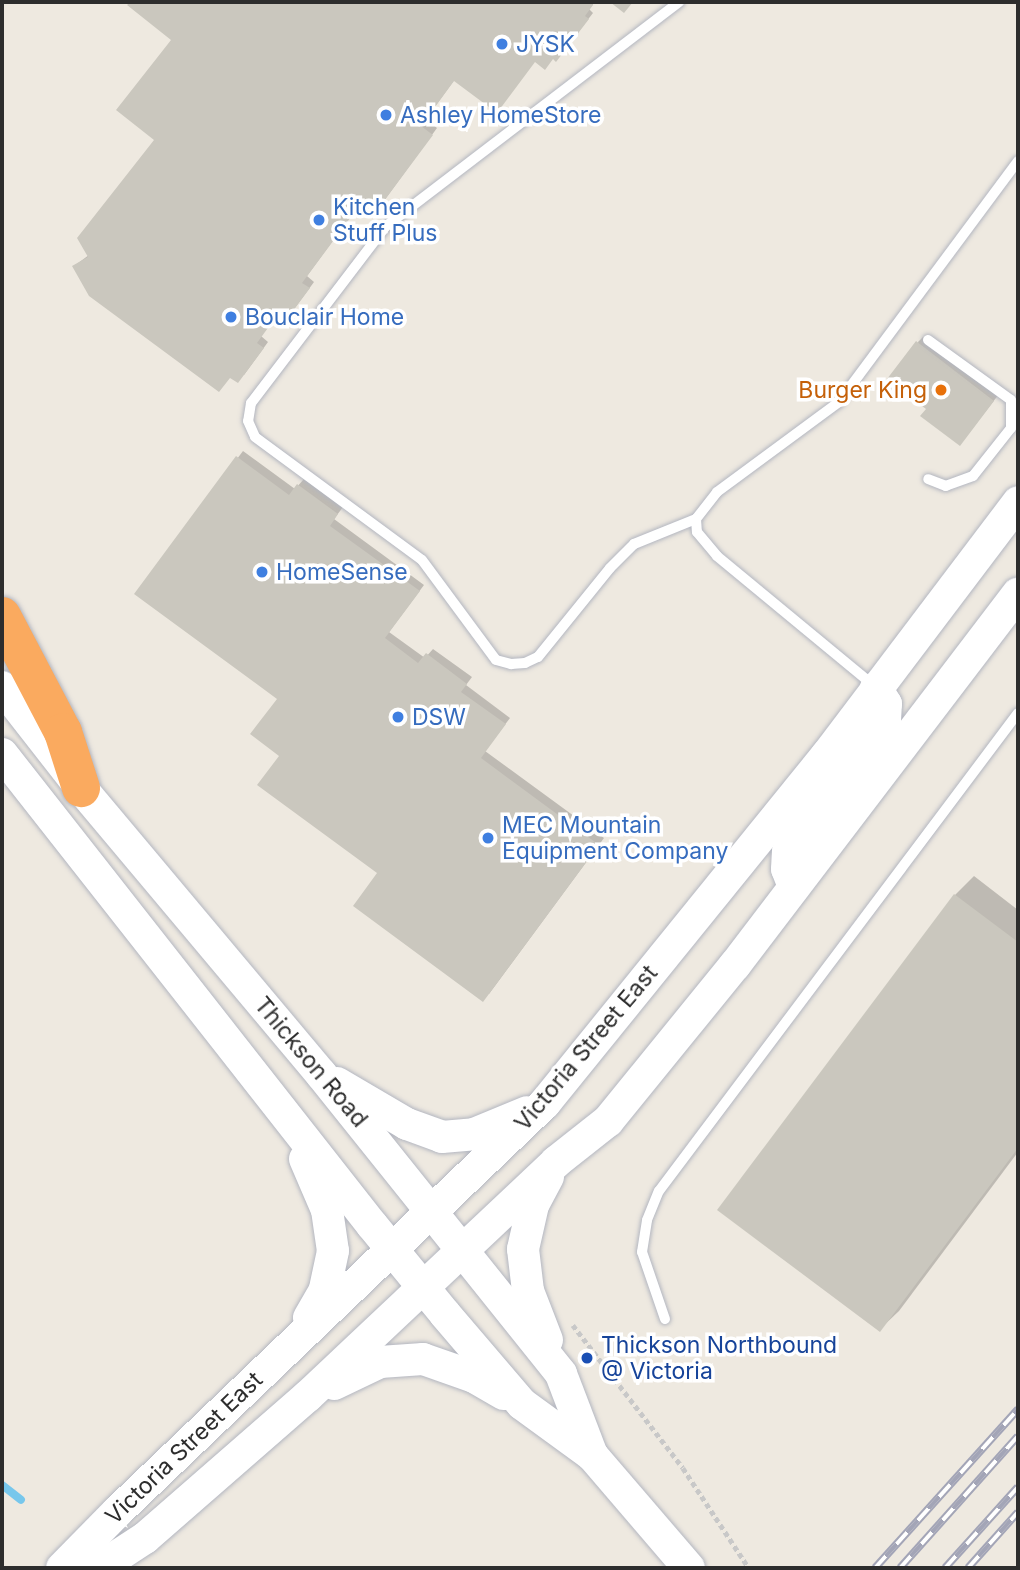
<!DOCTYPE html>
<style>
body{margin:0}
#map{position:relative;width:1020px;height:1570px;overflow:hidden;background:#eee9e0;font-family:Inter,sans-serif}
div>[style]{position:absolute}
.shadow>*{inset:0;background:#0003}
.stream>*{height:8px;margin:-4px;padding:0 4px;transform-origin:4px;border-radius:4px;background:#77c7ec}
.building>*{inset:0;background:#cac7be}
.path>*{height:4.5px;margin-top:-2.25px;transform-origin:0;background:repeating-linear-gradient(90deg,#c8c8c8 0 5px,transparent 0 8.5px)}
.roads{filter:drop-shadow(0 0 2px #b3b6c0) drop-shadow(0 0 2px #b3b6c0)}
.service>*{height:10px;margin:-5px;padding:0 5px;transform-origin:5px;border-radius:5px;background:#fff}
.secondary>*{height:32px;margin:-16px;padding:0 16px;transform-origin:16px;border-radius:16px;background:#fff}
.motorway>*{height:38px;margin:-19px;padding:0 19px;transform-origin:19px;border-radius:19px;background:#faaa5f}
.rail>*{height:8px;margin-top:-4px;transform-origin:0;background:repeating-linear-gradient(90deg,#fff 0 16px,#a3a5b7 0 32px);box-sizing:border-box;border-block:2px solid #a3a5b7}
.dots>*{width:19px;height:19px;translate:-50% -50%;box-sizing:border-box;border:4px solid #fff;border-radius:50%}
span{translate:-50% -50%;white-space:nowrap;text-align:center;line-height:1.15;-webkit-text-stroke:7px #fff;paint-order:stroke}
.shop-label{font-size:23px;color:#366cbe}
.left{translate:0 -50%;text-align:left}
.food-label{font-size:23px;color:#c56008}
.right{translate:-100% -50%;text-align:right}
.street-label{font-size:23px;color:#2d2d2d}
.transit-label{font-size:23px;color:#164399}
.frame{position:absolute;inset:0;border:4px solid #2d2d2d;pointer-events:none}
</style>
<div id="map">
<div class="shadow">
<i style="clip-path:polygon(132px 2px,595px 2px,589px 9px,593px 13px,561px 54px,455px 79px,426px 119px,437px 128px,381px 205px,362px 201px,307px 276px,314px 282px,292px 312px,286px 318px,279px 312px,261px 336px,268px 342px,244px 375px,74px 266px,89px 255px,157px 140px,174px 40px,130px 5px)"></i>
<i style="clip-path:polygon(923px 337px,999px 394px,965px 438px,929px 408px,918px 342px)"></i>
<i style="clip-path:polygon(243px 451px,295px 489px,304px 479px,343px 507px,334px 519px,424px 585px,389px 632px,425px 658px,433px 649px,472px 677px,466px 685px,510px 718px,485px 751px,604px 838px,489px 994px,282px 755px,279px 698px,136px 593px)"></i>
<i style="clip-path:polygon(974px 876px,1018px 910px,1018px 1152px,899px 1311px,880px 1329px,955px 895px)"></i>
</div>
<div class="stream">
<i style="left:2px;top:1485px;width:24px;rotate:38deg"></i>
</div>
<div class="building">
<i style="clip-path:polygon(130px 2px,165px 4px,167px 2px,589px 2px,593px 5px,585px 16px,589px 19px,556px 62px,553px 59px,545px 70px,535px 62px,497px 113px,454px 81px,421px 126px,433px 135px,375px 213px,362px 202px,302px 283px,310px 288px,286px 320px,278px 314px,257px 343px,264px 348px,238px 383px,230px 378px,219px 392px,89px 296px,72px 266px,88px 257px,77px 238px,154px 140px,116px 110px,171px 40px,127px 5px)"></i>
<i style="clip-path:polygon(610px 2px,633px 2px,624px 13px)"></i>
<i style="clip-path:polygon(916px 341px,994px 401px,960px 446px,920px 416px,926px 409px,887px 379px)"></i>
<i style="clip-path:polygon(236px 456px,289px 495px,297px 484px,338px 514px,330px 526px,420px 591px,385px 638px,418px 663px,426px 653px,467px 684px,461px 692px,506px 724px,481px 758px,599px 845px,483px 1002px,353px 906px,377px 873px,257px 785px,279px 756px,250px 734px,277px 699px,134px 594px)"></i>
<i style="clip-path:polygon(954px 894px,1018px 942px,1018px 1148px,880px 1332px,717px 1210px)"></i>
</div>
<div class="path">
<i style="left:573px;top:1325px;width:180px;rotate:52.4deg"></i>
<i style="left:683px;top:1468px;width:120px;rotate:56.6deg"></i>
</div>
<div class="roads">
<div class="service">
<i style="left:679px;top:2px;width:369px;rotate:142.6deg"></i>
<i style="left:386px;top:226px;width:223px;rotate:127.3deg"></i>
<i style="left:251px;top:403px;width:18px;rotate:99deg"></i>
<i style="left:248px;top:421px;width:17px;rotate:66deg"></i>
<i style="left:255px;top:437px;width:207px;rotate:36.4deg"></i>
<i style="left:422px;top:560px;width:124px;rotate:53.5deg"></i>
<i style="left:496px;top:660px;width:16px;rotate:15deg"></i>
<i style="left:511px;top:664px;width:14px;rotate:-4deg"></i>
<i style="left:525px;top:663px;width:14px;rotate:-25deg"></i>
<i style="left:538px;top:657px;width:114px;rotate:-51deg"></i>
<i style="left:610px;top:568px;width:34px;rotate:-45deg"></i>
<i style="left:634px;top:544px;width:67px;rotate:-22deg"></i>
<i style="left:696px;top:519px;width:13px;rotate:86deg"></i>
<i style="left:697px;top:532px;width:31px;rotate:50deg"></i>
<i style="left:717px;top:556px;width:204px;rotate:39.6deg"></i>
<i style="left:928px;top:340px;width:102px;rotate:35.9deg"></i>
<i style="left:1011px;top:400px;width:28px;rotate:90deg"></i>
<i style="left:1011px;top:428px;width:61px;rotate:128.4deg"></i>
<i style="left:973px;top:476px;width:29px;rotate:160deg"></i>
<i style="left:946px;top:486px;width:19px;rotate:-159deg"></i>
<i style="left:696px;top:519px;width:34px;rotate:-52deg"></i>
<i style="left:717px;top:492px;width:152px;rotate:-36.4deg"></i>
<i style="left:839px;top:402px;width:300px;rotate:-53.4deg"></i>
<i style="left:665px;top:1319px;width:71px;rotate:-108.9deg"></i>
<i style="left:642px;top:1252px;width:32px;rotate:-81deg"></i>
<i style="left:647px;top:1220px;width:31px;rotate:-68deg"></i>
<i style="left:659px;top:1191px;width:598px;rotate:-53.09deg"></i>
</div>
<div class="secondary">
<i style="left:2px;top:687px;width:128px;rotate:52deg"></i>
<i style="left:81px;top:788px;width:373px;rotate:50deg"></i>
<i style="left:321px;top:1074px;width:384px;rotate:51.3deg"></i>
<i style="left:561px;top:1374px;width:87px;rotate:69.1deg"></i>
<i style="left:2px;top:754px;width:599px;rotate:51.85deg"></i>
<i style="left:372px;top:1225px;width:115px;rotate:50.6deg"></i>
<i style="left:445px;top:1314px;width:118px;rotate:49.5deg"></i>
<i style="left:522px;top:1404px;width:87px;rotate:36.1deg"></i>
<i style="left:592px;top:1455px;width:149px;rotate:49.4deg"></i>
<i style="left:794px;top:887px;width:19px;rotate:-111deg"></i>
<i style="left:787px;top:869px;width:17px;rotate:-87deg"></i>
<i style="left:788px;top:852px;width:163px;rotate:-53.5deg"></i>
<i style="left:885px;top:721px;width:17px;rotate:-87deg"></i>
<i style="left:886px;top:704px;width:19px;rotate:-122deg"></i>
<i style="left:337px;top:1083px;width:81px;rotate:30.4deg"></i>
<i style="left:407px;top:1124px;width:37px;rotate:20deg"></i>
<i style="left:442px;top:1137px;width:32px;rotate:-5deg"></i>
<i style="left:474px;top:1134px;width:57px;rotate:-22.5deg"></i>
<i style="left:305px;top:1159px;width:56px;rotate:66.7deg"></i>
<i style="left:327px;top:1210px;width:41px;rotate:81.7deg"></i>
<i style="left:333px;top:1251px;width:40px;rotate:102deg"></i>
<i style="left:325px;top:1290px;width:32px;rotate:120deg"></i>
<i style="left:547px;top:1340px;width:53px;rotate:-111.2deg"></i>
<i style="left:528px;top:1291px;width:42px;rotate:-96.8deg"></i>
<i style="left:523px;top:1249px;width:45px;rotate:-77.2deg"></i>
<i style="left:533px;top:1205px;width:32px;rotate:-62deg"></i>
<i style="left:334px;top:1384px;width:51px;rotate:-25.6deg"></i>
<i style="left:380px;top:1362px;width:43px;rotate:-4deg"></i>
<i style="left:423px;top:1359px;width:54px;rotate:19.4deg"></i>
<i style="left:474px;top:1377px;width:34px;rotate:30deg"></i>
<i style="left:62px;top:1568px;width:78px;rotate:-45.5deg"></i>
<i style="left:117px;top:1512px;width:592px;rotate:-43.7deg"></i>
<i style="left:545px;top:1103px;width:448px;rotate:-51deg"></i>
<i style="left:827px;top:755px;width:317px;rotate:-52.9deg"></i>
<i style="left:99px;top:1568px;width:55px;rotate:-33.1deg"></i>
<i style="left:145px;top:1538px;width:216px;rotate:-41.1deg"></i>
<i style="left:308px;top:1396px;width:341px;rotate:-43.3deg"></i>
<i style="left:556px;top:1162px;width:66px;rotate:-38.3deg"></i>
<i style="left:608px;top:1121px;width:201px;rotate:-50.9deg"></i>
<i style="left:735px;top:965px;width:467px;rotate:-52.7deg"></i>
</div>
<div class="motorway">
<i style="left:2px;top:616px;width:131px;rotate:62.3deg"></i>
<i style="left:63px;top:732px;width:59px;rotate:72.2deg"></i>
</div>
</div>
<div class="rail">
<i style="left:875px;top:1568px;width:214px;rotate:-48deg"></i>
<i style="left:900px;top:1568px;width:177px;rotate:-48.2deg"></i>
<i style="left:945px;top:1568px;width:109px;rotate:-48deg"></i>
<i style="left:968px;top:1568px;width:75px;rotate:-48.2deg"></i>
</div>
<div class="dots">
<i style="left:502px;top:44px;background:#3f7fe0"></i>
<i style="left:386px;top:115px;background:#3f7fe0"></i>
<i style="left:319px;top:220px;background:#3f7fe0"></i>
<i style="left:231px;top:317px;background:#3f7fe0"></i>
<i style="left:941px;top:390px;background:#e8710a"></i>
<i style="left:262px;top:572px;background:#3f7fe0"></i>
<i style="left:398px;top:717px;background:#3f7fe0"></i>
<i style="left:488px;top:838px;background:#3f7fe0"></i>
<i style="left:587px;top:1358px;background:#1a4fb4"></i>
</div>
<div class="shop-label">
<span class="left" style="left:516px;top:44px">JYSK</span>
<span class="left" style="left:400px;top:115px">Ashley HomeStore</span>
<span class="left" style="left:333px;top:220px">Kitchen<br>Stuff Plus</span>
<span class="left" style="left:245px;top:317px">Bouclair Home</span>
<span class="left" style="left:276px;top:572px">HomeSense</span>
<span class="left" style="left:412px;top:717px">DSW</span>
<span class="left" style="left:502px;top:838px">MEC Mountain<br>Equipment Company</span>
</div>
<div class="food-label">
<span class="right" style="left:927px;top:390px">Burger King</span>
</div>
<div class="street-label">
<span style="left:586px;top:1048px;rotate:-50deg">Victoria Street East</span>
<span style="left:311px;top:1062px;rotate:50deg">Thickson Road</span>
<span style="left:184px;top:1448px;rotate:-44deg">Victoria Street East</span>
</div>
<div class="transit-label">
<span class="left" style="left:601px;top:1358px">Thickson Northbound<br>@ Victoria</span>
</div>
<div class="frame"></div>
</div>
